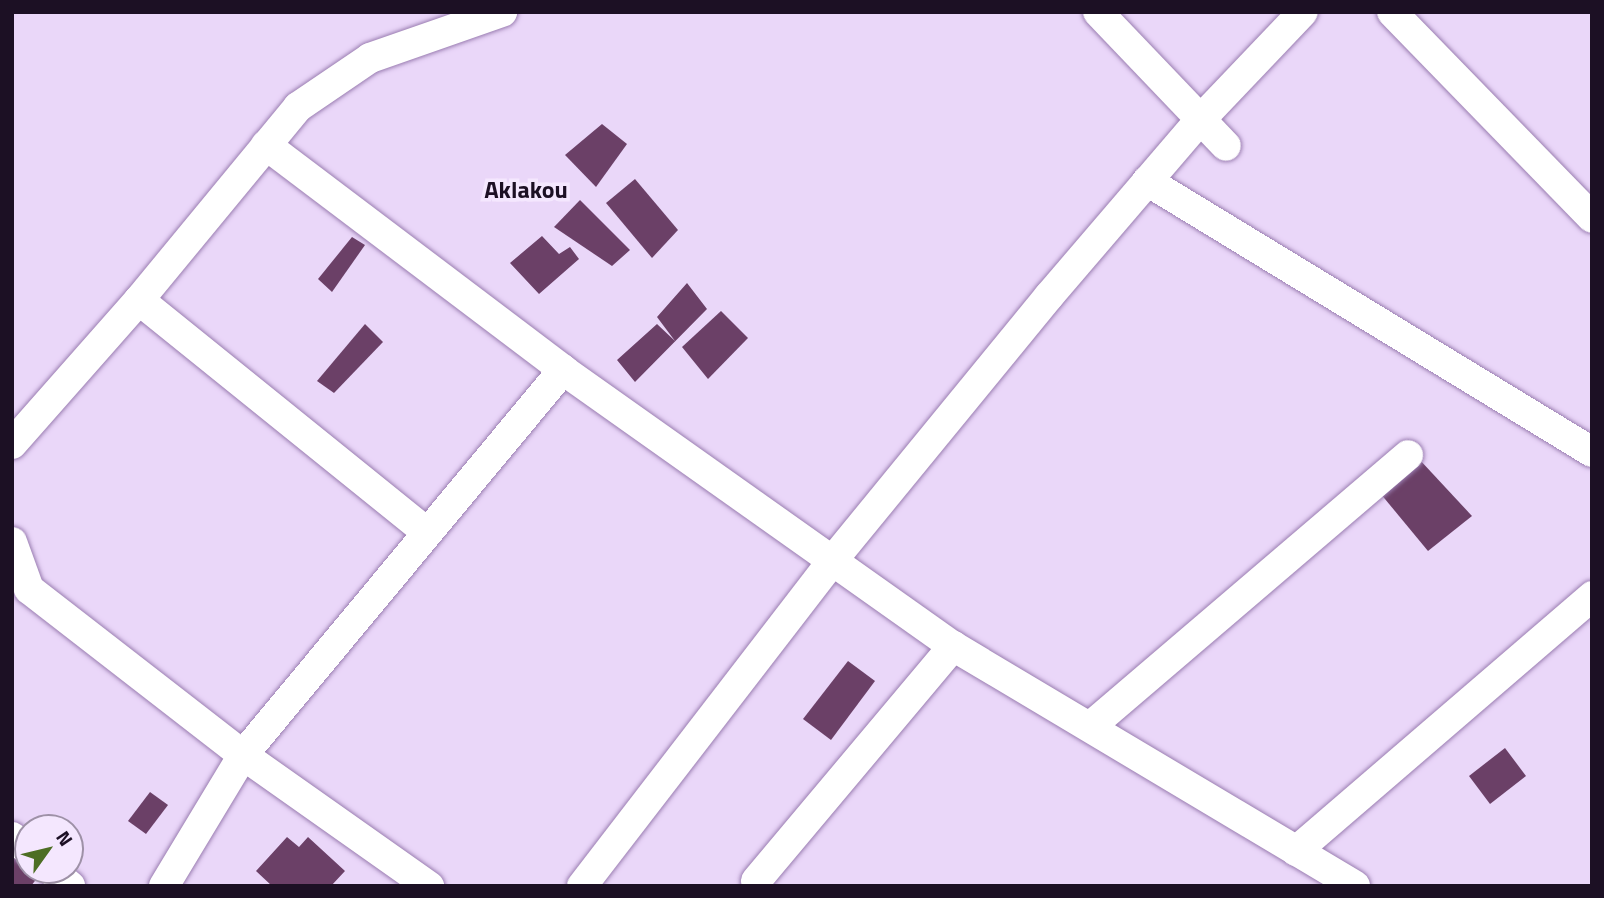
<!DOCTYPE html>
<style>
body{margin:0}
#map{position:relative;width:1604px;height:898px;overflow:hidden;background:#ead7f9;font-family:"Titillium Web",sans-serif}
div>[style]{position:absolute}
.building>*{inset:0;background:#6b4067}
.roads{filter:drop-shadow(0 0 2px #9a7db1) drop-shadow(0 0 2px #9a7db1)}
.minor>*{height:30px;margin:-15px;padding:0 15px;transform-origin:15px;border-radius:15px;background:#fff}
span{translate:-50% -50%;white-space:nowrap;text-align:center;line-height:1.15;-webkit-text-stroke:7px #f4e7fe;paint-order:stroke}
.quarter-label{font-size:24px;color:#1c1024;font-weight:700}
.frame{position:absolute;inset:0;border:14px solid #1c1024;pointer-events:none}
.north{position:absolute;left:14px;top:814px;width:70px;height:70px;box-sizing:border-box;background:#f4e7fe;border:2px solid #9e91a7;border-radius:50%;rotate:56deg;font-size:19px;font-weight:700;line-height:28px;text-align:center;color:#1c1024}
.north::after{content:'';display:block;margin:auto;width:24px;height:32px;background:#4d6e24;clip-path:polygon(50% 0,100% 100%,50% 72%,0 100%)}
</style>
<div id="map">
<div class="building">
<i style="clip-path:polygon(602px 124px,627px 144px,596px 187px,565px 155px)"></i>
<i style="clip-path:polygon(635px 179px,678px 230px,652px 258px,606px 203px)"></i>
<i style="clip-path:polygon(580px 200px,630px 250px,612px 266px,554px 227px)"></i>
<i style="clip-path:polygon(542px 236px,559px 254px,570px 247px,579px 259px,539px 294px,510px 263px)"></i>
<i style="clip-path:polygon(352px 237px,365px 245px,332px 292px,318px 279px)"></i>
<i style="clip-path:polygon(687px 283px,707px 309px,635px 382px,617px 360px,657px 324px,675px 341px,657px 317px)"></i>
<i style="clip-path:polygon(721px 311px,748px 338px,708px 379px,682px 347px)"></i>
<i style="clip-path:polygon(365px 324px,383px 342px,334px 393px,317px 381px)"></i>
<i style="clip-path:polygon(1419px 459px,1472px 516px,1428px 551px,1380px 493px)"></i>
<i style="clip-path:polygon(848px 661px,875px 681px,831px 740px,803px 719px)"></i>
<i style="clip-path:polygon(1505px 748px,1526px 776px,1490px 804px,1469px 776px)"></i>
<i style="clip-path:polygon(150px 792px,168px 805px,146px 834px,128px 821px)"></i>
<i style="clip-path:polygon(287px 837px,299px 847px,308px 837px,345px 871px,331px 886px,272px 886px,256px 871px)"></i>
<i style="clip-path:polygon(12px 855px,38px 877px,31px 886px,12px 885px)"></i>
</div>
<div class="roads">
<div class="minor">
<i style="left:1098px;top:12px;width:185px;rotate:46.3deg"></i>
<i style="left:1392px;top:12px;width:287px;rotate:45.8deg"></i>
<i style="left:266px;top:145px;width:373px;rotate:37.1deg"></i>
<i style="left:563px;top:370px;width:478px;rotate:35.3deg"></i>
<i style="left:953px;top:646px;width:468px;rotate:30.8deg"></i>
<i style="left:1147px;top:181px;width:521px;rotate:31.34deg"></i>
<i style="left:139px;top:300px;width:370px;rotate:38.9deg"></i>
<i style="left:12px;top:444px;width:192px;rotate:-48.6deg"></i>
<i style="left:139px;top:300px;width:250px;rotate:-50.5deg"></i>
<i style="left:298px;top:107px;width:87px;rotate:-34.2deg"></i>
<i style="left:370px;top:58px;width:140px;rotate:-19.2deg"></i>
<i style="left:12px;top:542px;width:50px;rotate:70.1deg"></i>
<i style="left:29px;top:589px;width:271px;rotate:37.8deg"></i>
<i style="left:243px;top:755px;width:228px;rotate:35.2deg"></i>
<i style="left:1091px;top:726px;width:417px;rotate:-40.5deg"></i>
<i style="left:12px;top:837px;width:21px;rotate:39deg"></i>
<i style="left:1296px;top:851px;width:391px;rotate:-40.7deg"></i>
<i style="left:51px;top:870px;width:25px;rotate:40deg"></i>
<i style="left:756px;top:881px;width:307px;rotate:-50deg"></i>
<i style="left:164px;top:886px;width:153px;rotate:-58.9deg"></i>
<i style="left:243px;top:755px;width:501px;rotate:-50.27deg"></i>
<i style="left:582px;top:886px;width:411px;rotate:-52.4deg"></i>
<i style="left:833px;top:560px;width:341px;rotate:-50.7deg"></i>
<i style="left:1049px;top:296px;width:232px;rotate:-49.4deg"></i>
<i style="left:1200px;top:120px;width:149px;rotate:-46.4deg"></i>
</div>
</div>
<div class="quarter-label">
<span style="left:526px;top:190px">Aklakou</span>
</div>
<div class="frame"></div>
<div class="north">N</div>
</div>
